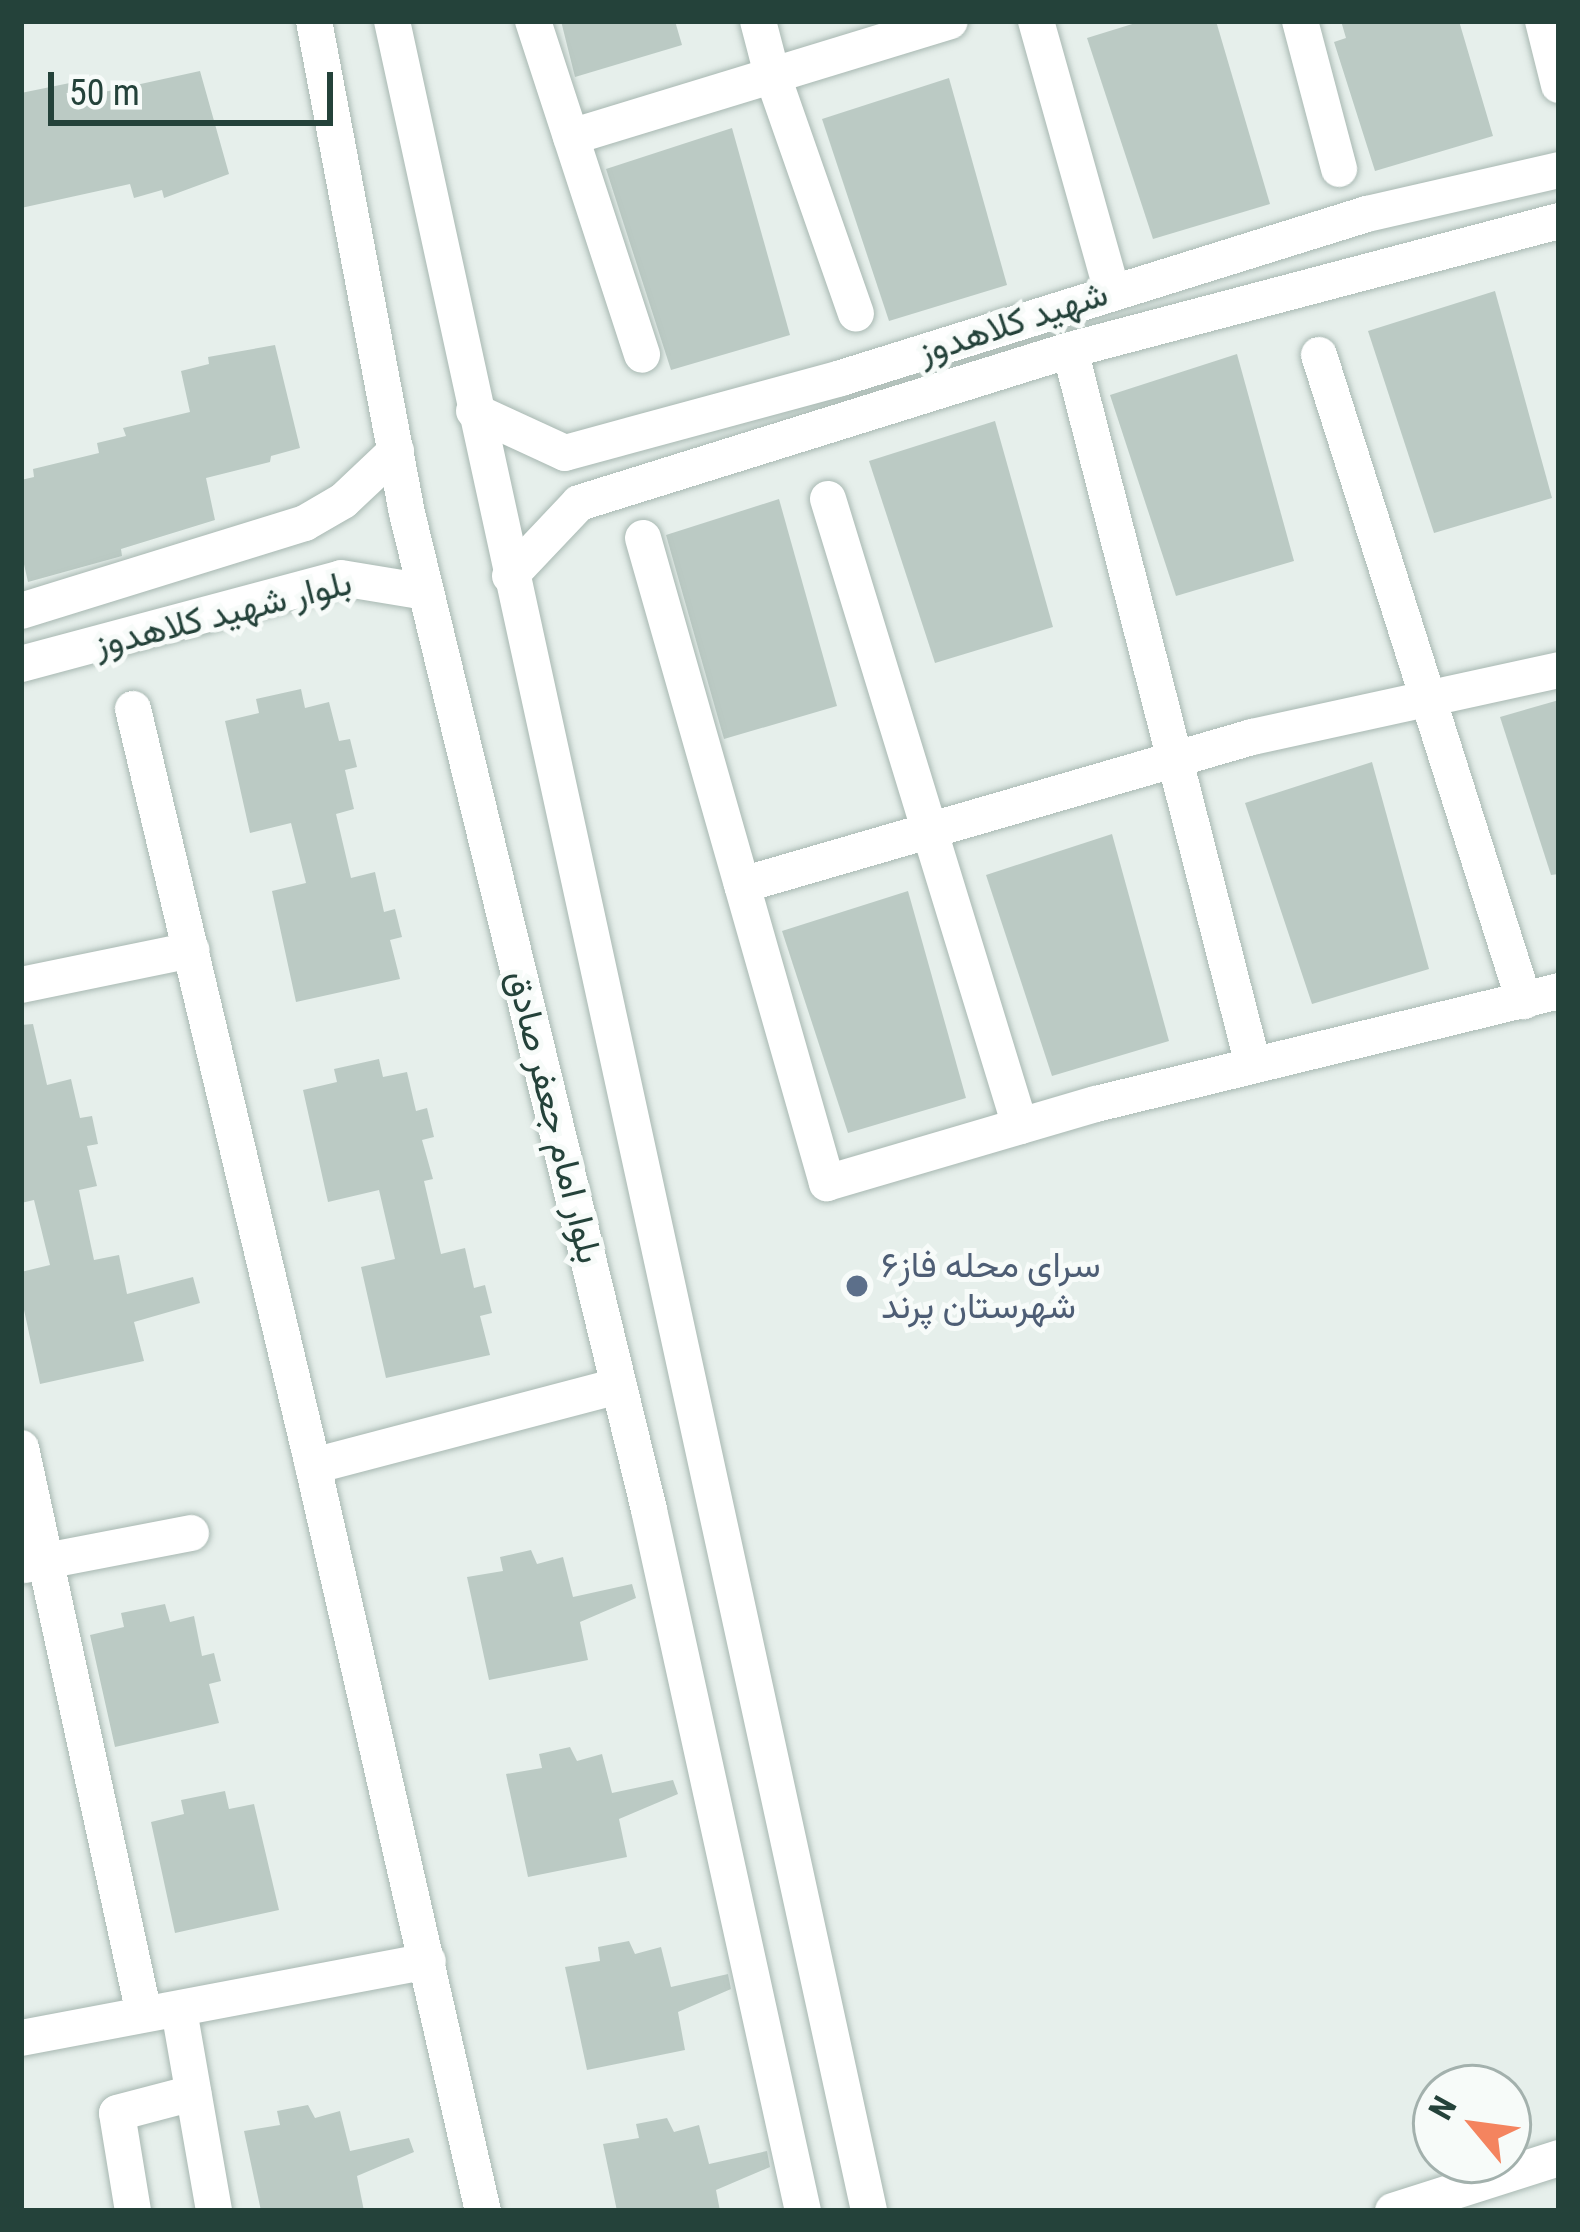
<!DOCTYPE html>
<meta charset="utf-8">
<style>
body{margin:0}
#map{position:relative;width:1580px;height:2232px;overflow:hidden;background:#e6efeb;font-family:"Roboto Condensed",Vazirmatn,sans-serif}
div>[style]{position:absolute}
.building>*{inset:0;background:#bbcac4}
.roads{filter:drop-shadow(0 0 3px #a8b8b2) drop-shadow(0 0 3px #a8b8b2)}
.minor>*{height:36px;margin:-18px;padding:0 18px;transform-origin:18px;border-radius:18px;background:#fff}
.dots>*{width:33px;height:33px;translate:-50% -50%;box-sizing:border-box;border:6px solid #f7fbf9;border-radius:50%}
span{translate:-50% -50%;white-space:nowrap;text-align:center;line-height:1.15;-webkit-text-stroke:10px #f7fbf9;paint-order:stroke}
.street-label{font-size:36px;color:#24423a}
.service-label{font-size:36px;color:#4e5e75}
.left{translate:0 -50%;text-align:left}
.frame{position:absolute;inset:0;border:24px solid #24423a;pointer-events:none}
.north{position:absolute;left:1412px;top:2064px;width:120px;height:120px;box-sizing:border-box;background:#f7fbf9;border:3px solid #a3b1ad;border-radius:50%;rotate:299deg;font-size:33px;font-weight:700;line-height:48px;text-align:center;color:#24423a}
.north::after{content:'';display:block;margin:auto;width:42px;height:54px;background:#f4845f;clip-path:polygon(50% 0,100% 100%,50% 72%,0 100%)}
.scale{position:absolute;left:48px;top:72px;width:285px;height:54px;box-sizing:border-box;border:6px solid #24423a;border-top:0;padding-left:15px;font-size:36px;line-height:42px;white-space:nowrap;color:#24423a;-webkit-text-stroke:9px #f7fbf9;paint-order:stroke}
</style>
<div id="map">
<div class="building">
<i style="clip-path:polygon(561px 21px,675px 21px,682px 45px,575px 77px)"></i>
<i style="clip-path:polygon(1142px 21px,1216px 21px,1270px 204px,1153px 239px,1087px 38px)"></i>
<i style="clip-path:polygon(1341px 21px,1459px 21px,1493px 136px,1375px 171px,1334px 42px,1346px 38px)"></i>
<i style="clip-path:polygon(200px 71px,229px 174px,164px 198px,162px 190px,134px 198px,130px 184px,21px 208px,21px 93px,99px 77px,104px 92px)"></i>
<i style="clip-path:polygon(949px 78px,1007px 285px,889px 321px,822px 119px)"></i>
<i style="clip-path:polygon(732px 128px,790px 335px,671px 370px,606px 169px)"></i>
<i style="clip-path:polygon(1495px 291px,1552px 498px,1434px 533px,1368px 331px)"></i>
<i style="clip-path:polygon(275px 345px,300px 448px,271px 456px,270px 462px,206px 478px,215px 520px,121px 549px,122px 556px,28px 582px,21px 551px,21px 480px,34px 477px,33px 469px,99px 453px,97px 443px,126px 436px,123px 428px,190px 412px,181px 371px,209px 364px,208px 357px)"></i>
<i style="clip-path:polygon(1237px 354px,1294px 561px,1176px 596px,1110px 395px)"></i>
<i style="clip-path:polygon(995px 421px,1053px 627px,935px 663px,869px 461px)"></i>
<i style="clip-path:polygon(779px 499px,837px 706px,724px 739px,666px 535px)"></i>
<i style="clip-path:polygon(301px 689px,305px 708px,329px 702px,339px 741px,350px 739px,357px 767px,345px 770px,354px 809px,336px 814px,351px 878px,375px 872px,384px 912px,395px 909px,402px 937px,390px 940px,400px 979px,296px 1002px,272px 891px,306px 883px,291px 823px,250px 833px,225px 721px,259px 713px,256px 699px)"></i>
<i style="clip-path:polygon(1559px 700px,1559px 874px,1551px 875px,1500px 717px)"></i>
<i style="clip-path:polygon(1372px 762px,1429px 969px,1312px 1004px,1245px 803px)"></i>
<i style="clip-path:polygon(1112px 834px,1169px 1041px,1052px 1076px,986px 875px)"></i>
<i style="clip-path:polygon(908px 891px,966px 1098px,848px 1133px,782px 931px)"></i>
<i style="clip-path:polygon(33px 1024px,47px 1085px,71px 1079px,80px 1118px,92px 1116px,98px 1144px,87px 1146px,97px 1186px,79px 1190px,94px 1260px,119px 1255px,127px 1294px,193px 1277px,200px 1303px,134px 1322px,144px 1361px,40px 1384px,21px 1296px,21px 1272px,50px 1265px,34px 1200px,21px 1203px,21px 1025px)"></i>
<i style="clip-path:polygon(379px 1059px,383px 1077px,407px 1072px,416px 1111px,427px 1108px,434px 1137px,422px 1140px,433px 1179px,424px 1181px,441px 1254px,465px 1248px,474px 1288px,485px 1285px,492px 1313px,480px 1316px,490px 1355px,386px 1378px,361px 1267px,395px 1259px,379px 1190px,328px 1202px,303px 1090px,337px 1082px,334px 1069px)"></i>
<i style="clip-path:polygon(531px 1550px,537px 1564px,563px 1557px,573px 1597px,632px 1584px,636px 1598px,580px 1622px,588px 1660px,489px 1680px,467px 1577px,503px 1571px,500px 1557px)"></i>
<i style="clip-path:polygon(165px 1604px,170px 1622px,194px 1616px,202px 1656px,214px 1653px,221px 1681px,209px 1684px,219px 1723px,115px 1747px,90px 1635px,124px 1627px,121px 1613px)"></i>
<i style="clip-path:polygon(570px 1747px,577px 1761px,602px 1754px,612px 1793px,673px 1780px,678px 1794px,619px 1819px,627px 1857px,528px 1877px,506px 1774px,542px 1768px,539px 1754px)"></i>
<i style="clip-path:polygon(225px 1791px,229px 1809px,254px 1804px,279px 1910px,175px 1933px,151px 1822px,184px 1814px,181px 1800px)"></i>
<i style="clip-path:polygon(629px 1941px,635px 1954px,661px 1947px,671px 1987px,728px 1974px,731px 1989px,678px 2012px,685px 2050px,587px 2070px,565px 1967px,600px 1961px,598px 1947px)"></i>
<i style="clip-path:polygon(308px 2105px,315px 2118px,340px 2111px,350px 2151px,409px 2138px,414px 2152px,357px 2176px,364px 2211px,261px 2211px,244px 2131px,280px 2125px,277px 2111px)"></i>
<i style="clip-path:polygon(667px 2118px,674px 2132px,699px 2125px,709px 2164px,767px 2151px,770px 2167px,716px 2190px,720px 2211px,617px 2211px,603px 2144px,639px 2138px,636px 2124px)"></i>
</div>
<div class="roads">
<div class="minor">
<i style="left:314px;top:21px;width:497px;rotate:79.3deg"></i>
<i style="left:406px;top:509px;width:1030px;rotate:76.35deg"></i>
<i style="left:649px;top:1510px;width:718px;rotate:77.61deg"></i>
<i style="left:392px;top:21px;width:2241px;rotate:77.71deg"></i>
<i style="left:533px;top:21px;width:351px;rotate:71.9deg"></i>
<i style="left:758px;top:21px;width:52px;rotate:75.4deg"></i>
<i style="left:771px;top:71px;width:257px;rotate:70.7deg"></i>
<i style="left:1036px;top:21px;width:281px;rotate:74.3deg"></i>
<i style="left:1300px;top:21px;width:153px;rotate:75.2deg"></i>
<i style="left:1543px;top:21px;width:66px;rotate:76deg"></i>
<i style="left:571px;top:137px;width:396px;rotate:-17deg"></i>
<i style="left:1070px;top:350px;width:738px;rotate:75.64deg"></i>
<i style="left:1319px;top:355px;width:678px;rotate:72.39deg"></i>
<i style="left:474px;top:411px;width:100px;rotate:24.8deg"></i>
<i style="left:565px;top:453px;width:286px;rotate:-15.2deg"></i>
<i style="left:841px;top:378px;width:551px;rotate:-17.32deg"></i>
<i style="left:1367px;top:214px;width:197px;rotate:-12.9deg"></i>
<i style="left:828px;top:499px;width:656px;rotate:72.97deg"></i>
<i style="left:643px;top:538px;width:671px;rotate:74.08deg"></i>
<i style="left:827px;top:1183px;width:280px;rotate:-16.4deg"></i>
<i style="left:1096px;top:1104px;width:477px;rotate:-13.7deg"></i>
<i style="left:510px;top:576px;width:100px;rotate:-46.6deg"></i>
<i style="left:579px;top:503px;width:514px;rotate:-17.31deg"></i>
<i style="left:1070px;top:350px;width:506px;rotate:-14.78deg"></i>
<i style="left:21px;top:611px;width:297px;rotate:-17.2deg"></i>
<i style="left:305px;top:523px;width:44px;rotate:-30.1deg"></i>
<i style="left:343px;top:501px;width:73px;rotate:-43.3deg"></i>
<i style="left:21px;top:664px;width:331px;rotate:-15deg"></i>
<i style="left:341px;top:578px;width:86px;rotate:9.4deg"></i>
<i style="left:133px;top:709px;width:778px;rotate:76.62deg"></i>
<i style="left:313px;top:1466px;width:316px;rotate:-14.7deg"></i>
<i style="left:742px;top:885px;width:531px;rotate:-16.18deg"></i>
<i style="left:1252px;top:737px;width:314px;rotate:-12.3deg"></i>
<i style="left:21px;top:985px;width:174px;rotate:-11.6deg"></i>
<i style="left:21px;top:1448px;width:579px;rotate:77.74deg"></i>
<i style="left:313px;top:1466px;width:764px;rotate:77.15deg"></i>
<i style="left:25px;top:1565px;width:169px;rotate:-10.9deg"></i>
<i style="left:179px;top:2010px;width:204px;rotate:80.1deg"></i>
<i style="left:21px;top:2038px;width:414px;rotate:-10.7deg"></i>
<i style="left:133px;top:2211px;width:99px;rotate:-99.3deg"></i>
<i style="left:117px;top:2113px;width:79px;rotate:-14.7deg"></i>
<i style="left:1393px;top:2211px;width:174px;rotate:-17.7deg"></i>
</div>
</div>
<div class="dots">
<i style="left:857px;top:1286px;background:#5c6f8a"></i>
</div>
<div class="street-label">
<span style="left:1013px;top:323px;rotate:-18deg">شهید کلاهدوز</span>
<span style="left:223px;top:614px;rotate:-14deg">بلوار شهید کلاهدوز</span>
<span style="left:554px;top:1117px;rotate:76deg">بلوار امام جعفر صادق</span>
</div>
<div class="service-label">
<span class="left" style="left:881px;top:1286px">سرای محله فاز۶<br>شهرستان پرند</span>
</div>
<div class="frame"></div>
<div class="north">N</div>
<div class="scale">50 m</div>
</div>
